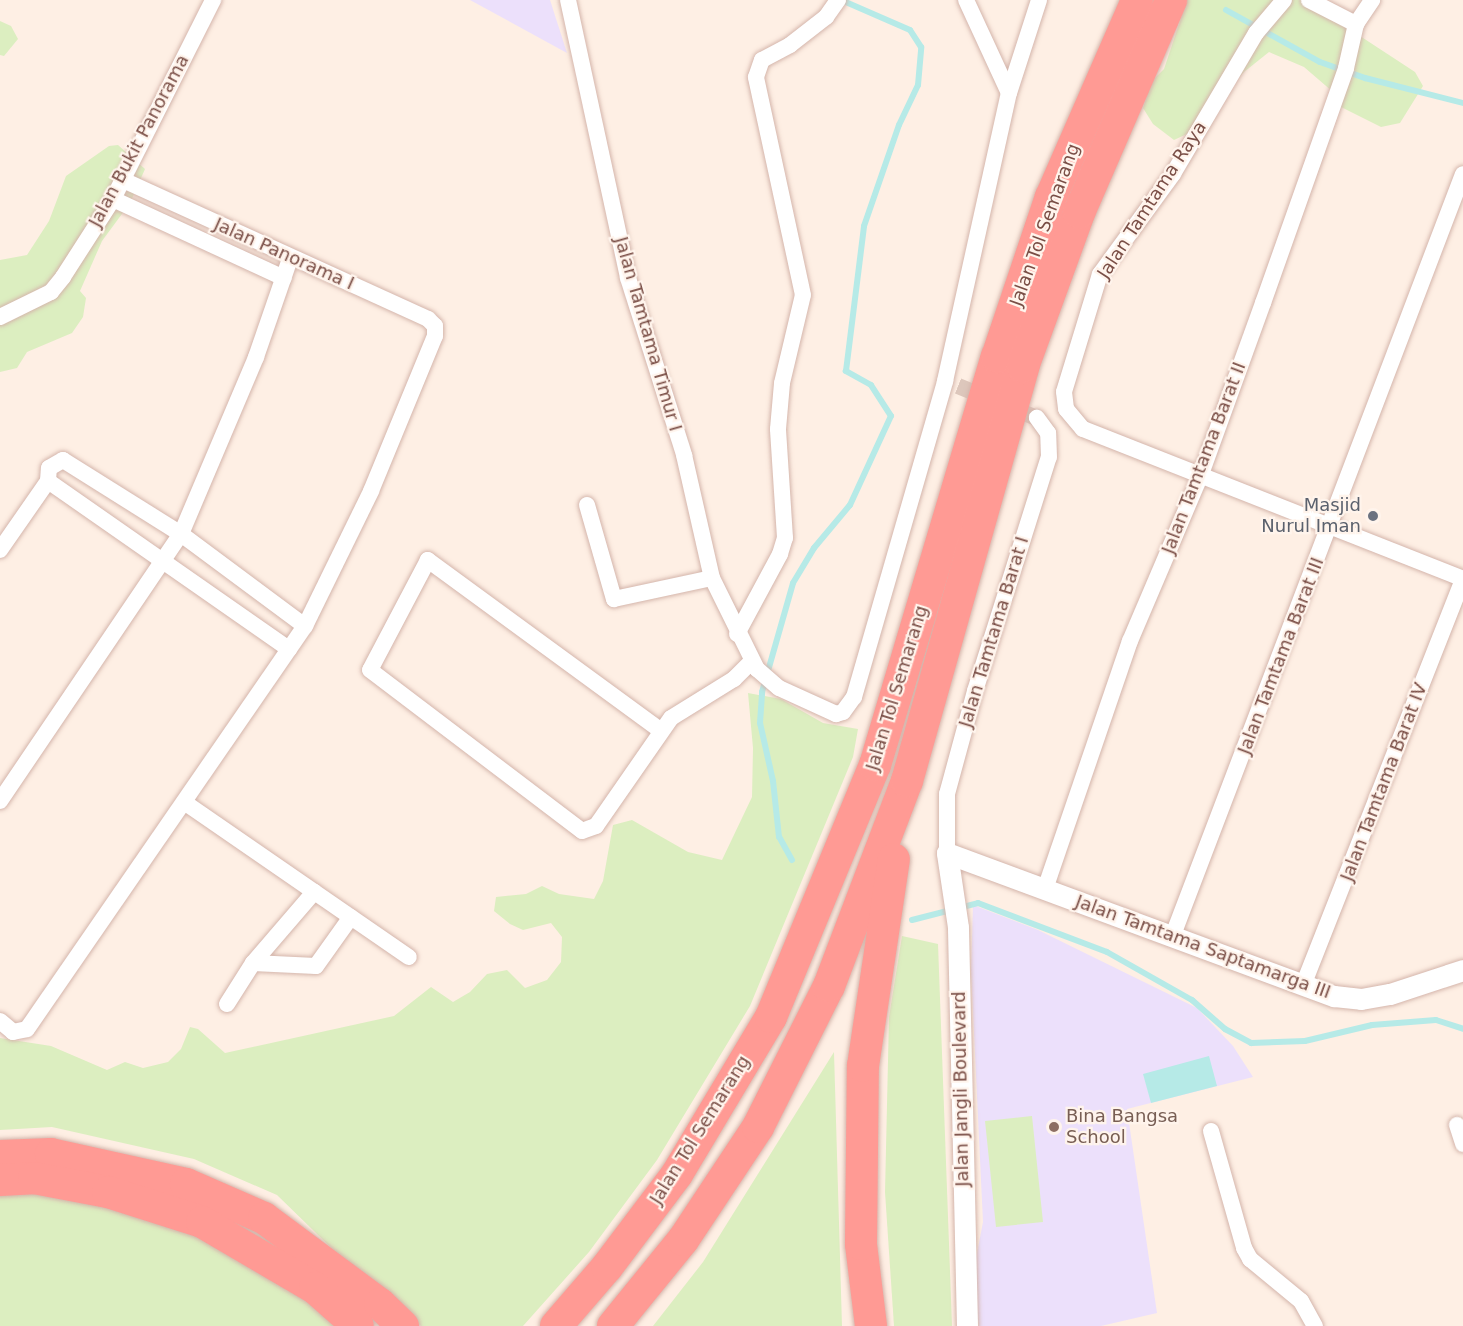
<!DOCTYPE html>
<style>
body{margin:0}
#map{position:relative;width:1463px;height:1326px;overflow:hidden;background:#feefe4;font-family:"DejaVu Sans",sans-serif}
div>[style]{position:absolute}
.education>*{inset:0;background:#ece0fb}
.green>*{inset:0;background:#dceec0}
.water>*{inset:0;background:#b6eae7}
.stream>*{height:6px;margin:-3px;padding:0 3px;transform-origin:3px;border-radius:3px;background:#b6eae7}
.minor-tunnel>*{height:16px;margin-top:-8px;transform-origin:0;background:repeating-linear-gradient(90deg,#ddc7bc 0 16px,transparent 0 24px)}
.roads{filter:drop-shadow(0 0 2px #d4b5ab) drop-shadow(0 0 2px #d4b5ab)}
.minor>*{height:16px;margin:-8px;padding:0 8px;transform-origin:8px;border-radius:8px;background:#fff}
.tertiary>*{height:21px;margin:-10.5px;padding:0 10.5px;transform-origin:10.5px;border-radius:10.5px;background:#fff}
.motorway>*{height:32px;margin:-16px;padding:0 16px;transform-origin:16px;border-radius:16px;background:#ff9a94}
.dots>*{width:16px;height:16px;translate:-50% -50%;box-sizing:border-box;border:3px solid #fff4ec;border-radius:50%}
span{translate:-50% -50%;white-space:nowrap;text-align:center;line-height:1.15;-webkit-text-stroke:4.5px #fff4ec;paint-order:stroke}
.street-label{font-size:18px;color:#7a4e46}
.worship-label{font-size:18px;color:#5b616d}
.right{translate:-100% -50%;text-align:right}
.education-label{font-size:18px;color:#785e54}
.left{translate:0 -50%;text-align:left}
</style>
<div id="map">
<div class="education">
<i style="clip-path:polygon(470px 0,550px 0,567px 53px)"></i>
<i style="clip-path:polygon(973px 905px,1038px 930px,1197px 1008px,1233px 1046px,1253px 1077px,1127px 1109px,1157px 1313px,1101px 1326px,979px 1326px,972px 1279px,983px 1222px,971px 970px)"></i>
</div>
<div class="green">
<i style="clip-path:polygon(1187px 0,1305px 0,1415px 72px,1423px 86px,1400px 123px,1381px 127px,1341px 107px,1340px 98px,1304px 67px,1269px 52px,1244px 72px,1189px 133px,1174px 140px,1153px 124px,1143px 108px,1151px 82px,1164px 69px)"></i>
<i style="clip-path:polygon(0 21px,11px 26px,18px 39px,4px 56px,0 55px)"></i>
<i style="clip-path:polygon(118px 145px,145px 169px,130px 203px,102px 241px,80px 291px,86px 298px,83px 317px,72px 333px,27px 352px,17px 368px,0 372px,0 260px,27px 255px,49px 221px,66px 176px,109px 146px)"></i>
<i style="clip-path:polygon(748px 693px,781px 699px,823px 723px,858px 729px,853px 757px,750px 1006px,657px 1160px,589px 1252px,523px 1326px,421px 1326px,355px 1271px,277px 1195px,194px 1159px,52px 1127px,0 1130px,0 1038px,51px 1046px,107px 1070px,125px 1062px,143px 1068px,168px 1062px,181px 1049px,190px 1027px,198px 1029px,225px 1053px,394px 1016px,431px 987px,453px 1002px,470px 992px,487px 974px,507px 970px,525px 988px,547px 980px,561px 962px,562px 937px,551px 923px,523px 930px,510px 924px,494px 911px,496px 897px,526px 894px,542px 886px,559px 894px,594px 899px,603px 881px,613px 825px,632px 820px,688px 852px,722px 860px,752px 797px,753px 748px)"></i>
<i style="clip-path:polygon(902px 936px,938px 944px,952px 1326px,894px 1326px,885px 1192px,889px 1017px)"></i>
<i style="clip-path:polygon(834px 1052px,842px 1326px,653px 1326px,703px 1262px)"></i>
<i style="clip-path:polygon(1032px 1116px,1043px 1222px,996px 1227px,985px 1121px)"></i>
<i style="clip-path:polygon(33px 1189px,198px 1231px,309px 1296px,343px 1326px,0 1326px,0 1191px)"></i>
</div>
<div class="water">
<i style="clip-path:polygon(1209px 1056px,1217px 1086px,1151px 1103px,1143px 1074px)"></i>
</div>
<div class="stream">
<i style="left:1226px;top:10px;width:107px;rotate:29deg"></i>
<i style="left:1320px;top:62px;width:48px;rotate:19.6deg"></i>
<i style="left:1365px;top:78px;width:101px;rotate:14.3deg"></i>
<i style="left:792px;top:860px;width:26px;rotate:-119deg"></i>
<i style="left:779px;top:837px;width:56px;rotate:-96.1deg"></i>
<i style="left:773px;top:781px;width:59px;rotate:-102.6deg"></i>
<i style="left:760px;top:723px;width:31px;rotate:-86deg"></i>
<i style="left:762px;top:692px;width:113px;rotate:-74.1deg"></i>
<i style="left:793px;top:583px;width:41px;rotate:-59deg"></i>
<i style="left:814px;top:548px;width:56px;rotate:-50.1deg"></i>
<i style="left:850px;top:505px;width:98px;rotate:-65.3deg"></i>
<i style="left:891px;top:416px;width:37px;rotate:-123deg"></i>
<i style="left:871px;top:385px;width:29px;rotate:-151deg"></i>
<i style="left:846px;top:371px;width:146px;rotate:-82.9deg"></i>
<i style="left:864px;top:226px;width:107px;rotate:-70.9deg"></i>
<i style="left:899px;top:125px;width:44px;rotate:-64.6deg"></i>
<i style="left:918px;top:85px;width:38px;rotate:-85deg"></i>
<i style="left:921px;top:47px;width:20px;rotate:-123deg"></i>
<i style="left:910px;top:30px;width:75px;rotate:-156.5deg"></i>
<i style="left:912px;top:920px;width:68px;rotate:-14.4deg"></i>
<i style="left:978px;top:903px;width:138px;rotate:20.8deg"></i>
<i style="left:1107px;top:952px;width:98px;rotate:29.5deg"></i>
<i style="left:1192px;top:1000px;width:44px;rotate:41.3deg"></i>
<i style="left:1225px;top:1029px;width:30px;rotate:28deg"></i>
<i style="left:1251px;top:1043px;width:54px;rotate:-2.1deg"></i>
<i style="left:1305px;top:1041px;width:69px;rotate:-13.4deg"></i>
<i style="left:1372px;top:1025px;width:64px;rotate:-4.5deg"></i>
<i style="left:1436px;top:1020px;width:28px;rotate:18deg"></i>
</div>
<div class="minor-tunnel">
<i style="left:958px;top:386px;width:85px;rotate:22.1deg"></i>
</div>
<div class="roads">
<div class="minor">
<i style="left:568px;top:0;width:284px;rotate:77.8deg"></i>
<i style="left:628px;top:278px;width:186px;rotate:72.4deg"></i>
<i style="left:684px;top:455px;width:126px;rotate:77.2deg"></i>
<i style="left:712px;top:578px;width:102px;rotate:63.7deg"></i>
<i style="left:757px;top:669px;width:29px;rotate:41deg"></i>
<i style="left:779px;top:688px;width:63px;rotate:24.5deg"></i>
<i style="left:836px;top:714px;width:7px;rotate:-16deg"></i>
<i style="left:843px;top:712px;width:19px;rotate:-54deg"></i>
<i style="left:854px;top:697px;width:329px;rotate:-73.9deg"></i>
<i style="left:945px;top:381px;width:295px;rotate:-77.5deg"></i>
<i style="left:1009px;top:93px;width:98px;rotate:-72.1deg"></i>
<i style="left:966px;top:0;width:102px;rotate:65.2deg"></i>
<i style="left:1284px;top:0;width:43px;rotate:130.3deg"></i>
<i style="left:1256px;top:33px;width:164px;rotate:120.5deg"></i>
<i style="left:1173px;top:174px;width:124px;rotate:126.1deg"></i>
<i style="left:1100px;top:274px;width:123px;rotate:107deg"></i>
<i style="left:1064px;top:392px;width:17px;rotate:83deg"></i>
<i style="left:1066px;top:409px;width:26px;rotate:50deg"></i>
<i style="left:1083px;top:429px;width:409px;rotate:21.5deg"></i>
<i style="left:1309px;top:0;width:53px;rotate:27.1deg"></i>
<i style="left:113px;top:199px;width:188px;rotate:24.8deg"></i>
<i style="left:0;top:317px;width:57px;rotate:-26.1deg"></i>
<i style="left:51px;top:292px;width:19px;rotate:-51deg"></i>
<i style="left:63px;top:277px;width:93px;rotate:-57.3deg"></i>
<i style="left:113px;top:199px;width:223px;rotate:-63.3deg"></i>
<i style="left:48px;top:481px;width:294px;rotate:34.9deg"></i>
<i style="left:587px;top:505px;width:98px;rotate:74deg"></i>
<i style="left:614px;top:599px;width:100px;rotate:-12.1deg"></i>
<i style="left:0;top:550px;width:84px;rotate:-55.2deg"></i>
<i style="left:48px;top:481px;width:13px;rotate:-86deg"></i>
<i style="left:49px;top:468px;width:16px;rotate:-30deg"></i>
<i style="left:63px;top:460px;width:139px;rotate:32.1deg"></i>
<i style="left:181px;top:534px;width:154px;rotate:36.6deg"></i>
<i style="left:737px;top:634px;width:91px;rotate:-61.7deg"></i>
<i style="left:780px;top:554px;width:17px;rotate:-73deg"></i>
<i style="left:785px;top:538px;width:109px;rotate:-93.7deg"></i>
<i style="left:778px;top:429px;width:46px;rotate:-85deg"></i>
<i style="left:782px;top:383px;width:90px;rotate:-76.6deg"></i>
<i style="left:803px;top:295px;width:223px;rotate:-102.2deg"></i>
<i style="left:756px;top:77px;width:18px;rotate:-71deg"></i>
<i style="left:762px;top:60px;width:32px;rotate:-28deg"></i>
<i style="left:790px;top:45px;width:46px;rotate:-37.9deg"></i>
<i style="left:826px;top:17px;width:21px;rotate:-55deg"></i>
<i style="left:660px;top:730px;width:288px;rotate:-143.8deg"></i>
<i style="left:428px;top:560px;width:124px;rotate:117.8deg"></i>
<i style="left:370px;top:670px;width:266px;rotate:37.2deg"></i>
<i style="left:582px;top:831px;width:15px;rotate:-20deg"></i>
<i style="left:596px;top:826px;width:131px;rotate:-55.2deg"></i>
<i style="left:671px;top:718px;width:74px;rotate:-31.8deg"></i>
<i style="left:734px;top:679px;width:24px;rotate:-45deg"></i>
<i style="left:0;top:801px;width:323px;rotate:-55.9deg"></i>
<i style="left:181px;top:534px;width:192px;rotate:-67deg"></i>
<i style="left:256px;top:357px;width:104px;rotate:-70.9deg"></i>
<i style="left:184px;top:802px;width:273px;rotate:34.6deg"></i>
<i style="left:947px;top:853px;width:59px;rotate:-90deg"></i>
<i style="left:947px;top:794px;width:107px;rotate:-74.8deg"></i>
<i style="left:975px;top:691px;width:245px;rotate:-72.5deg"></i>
<i style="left:1049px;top:457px;width:24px;rotate:-92deg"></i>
<i style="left:1048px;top:433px;width:19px;rotate:-126deg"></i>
<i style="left:1045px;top:889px;width:262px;rotate:-71.1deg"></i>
<i style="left:1130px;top:641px;width:178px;rotate:-66.9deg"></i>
<i style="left:1200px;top:477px;width:185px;rotate:-70.1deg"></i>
<i style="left:1263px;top:303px;width:249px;rotate:-70.5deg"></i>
<i style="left:1346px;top:68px;width:45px;rotate:-77.2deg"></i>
<i style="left:1356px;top:24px;width:29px;rotate:-56deg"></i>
<i style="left:1173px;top:935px;width:814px;rotate:-69.14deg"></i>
<i style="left:253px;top:963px;width:63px;rotate:2.7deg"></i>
<i style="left:316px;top:966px;width:60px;rotate:-54.5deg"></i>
<i style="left:1304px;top:983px;width:433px;rotate:-68.5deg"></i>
<i style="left:227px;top:1004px;width:49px;rotate:-57.6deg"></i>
<i style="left:253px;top:963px;width:94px;rotate:-49.3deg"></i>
<i style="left:0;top:1021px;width:17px;rotate:40deg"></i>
<i style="left:13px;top:1032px;width:14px;rotate:-12deg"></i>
<i style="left:27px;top:1029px;width:490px;rotate:-55.4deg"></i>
<i style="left:305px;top:626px;width:150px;rotate:-63.9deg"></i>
<i style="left:371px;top:491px;width:168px;rotate:-67.6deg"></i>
<i style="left:435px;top:336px;width:10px;rotate:-90deg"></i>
<i style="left:435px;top:326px;width:10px;rotate:-135deg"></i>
<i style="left:428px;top:319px;width:335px;rotate:-155.5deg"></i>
<i style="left:1457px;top:1125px;width:20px;rotate:72deg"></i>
<i style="left:1211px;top:1131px;width:122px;rotate:74.2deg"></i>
<i style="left:1244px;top:1248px;width:13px;rotate:61deg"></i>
<i style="left:1250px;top:1259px;width:66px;rotate:39.5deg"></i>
<i style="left:1301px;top:1301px;width:29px;rotate:61deg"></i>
</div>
<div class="tertiary">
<i style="left:967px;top:1326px;width:399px;rotate:-91.3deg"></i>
<i style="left:958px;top:927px;width:75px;rotate:-98.5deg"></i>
<i style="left:947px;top:853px;width:413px;rotate:20.3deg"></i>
<i style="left:1334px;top:996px;width:27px;rotate:6deg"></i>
<i style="left:1361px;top:999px;width:29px;rotate:-10deg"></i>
<i style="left:1390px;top:994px;width:77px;rotate:-18.2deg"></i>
</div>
<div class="motorway">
<i style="left:0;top:1156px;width:51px;rotate:-2.2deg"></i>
<i style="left:51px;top:1154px;width:138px;rotate:12.5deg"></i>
<i style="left:186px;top:1184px;width:85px;rotate:23.6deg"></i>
<i style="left:264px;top:1218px;width:144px;rotate:36.6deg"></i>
<i style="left:380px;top:1304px;width:32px;rotate:44deg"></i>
<i style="left:0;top:1180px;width:34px;rotate:-3deg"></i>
<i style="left:34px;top:1178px;width:75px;rotate:10.7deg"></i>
<i style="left:108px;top:1192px;width:99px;rotate:17.7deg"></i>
<i style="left:202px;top:1222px;width:131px;rotate:30.3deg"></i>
<i style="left:315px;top:1288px;width:57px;rotate:41.5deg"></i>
<i style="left:556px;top:1326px;width:78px;rotate:-49.2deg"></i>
<i style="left:607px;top:1267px;width:116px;rotate:-53deg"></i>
<i style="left:677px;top:1174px;width:183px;rotate:-59.1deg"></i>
<i style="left:771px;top:1017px;width:273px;rotate:-67.6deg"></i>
<i style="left:875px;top:765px;width:426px;rotate:-73.4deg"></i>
<i style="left:997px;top:357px;width:169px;rotate:-71.4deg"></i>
<i style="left:1051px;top:197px;width:215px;rotate:-66.4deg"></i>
<i style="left:613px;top:1326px;width:111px;rotate:-50.9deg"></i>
<i style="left:683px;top:1240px;width:136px;rotate:-56.4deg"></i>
<i style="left:758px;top:1127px;width:158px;rotate:-63.3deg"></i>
<i style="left:829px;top:986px;width:219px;rotate:-69.2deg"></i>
<i style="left:907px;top:781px;width:430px;rotate:-74.3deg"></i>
<i style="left:1023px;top:367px;width:164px;rotate:-70deg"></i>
<i style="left:1079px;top:213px;width:232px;rotate:-66.6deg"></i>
<i style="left:871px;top:1326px;width:83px;rotate:-97deg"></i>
<i style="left:861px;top:1244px;width:178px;rotate:-89.4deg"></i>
<i style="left:863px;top:1066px;width:209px;rotate:-81.5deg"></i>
</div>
</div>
<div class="dots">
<i style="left:1373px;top:516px;background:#6b7280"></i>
<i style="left:1054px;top:1127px;background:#8d6e63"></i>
</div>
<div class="street-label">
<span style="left:139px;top:141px;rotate:-62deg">Jalan Bukit Panorama</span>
<span style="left:1152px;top:200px;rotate:-57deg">Jalan Tamtama Raya</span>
<span style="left:1045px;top:225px;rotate:-70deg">Jalan Tol Semarang</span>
<span style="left:284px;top:254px;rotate:24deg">Jalan Panorama I</span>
<span style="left:648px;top:334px;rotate:74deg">Jalan Tamtama Timur I</span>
<span style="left:1204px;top:458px;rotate:-69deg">Jalan Tamtama Barat II</span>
<span style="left:994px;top:632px;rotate:-73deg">Jalan Tamtama Barat I</span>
<span style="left:1281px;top:656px;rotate:-69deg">Jalan Tamtama Barat III</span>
<span style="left:897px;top:688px;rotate:-73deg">Jalan Tol Semarang</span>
<span style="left:1384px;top:782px;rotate:-69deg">Jalan Tamtama Barat IV</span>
<span style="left:1203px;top:947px;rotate:20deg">Jalan Tamtama Saptamarga III</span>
<span style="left:961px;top:1089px;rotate:-91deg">Jalan Jangli Boulevard</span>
<span style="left:700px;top:1130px;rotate:-58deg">Jalan Tol Semarang</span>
</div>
<div class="worship-label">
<span class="right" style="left:1361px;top:516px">Masjid<br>Nurul Iman</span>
</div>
<div class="education-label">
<span class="left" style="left:1066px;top:1127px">Bina Bangsa<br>School</span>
</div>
</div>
